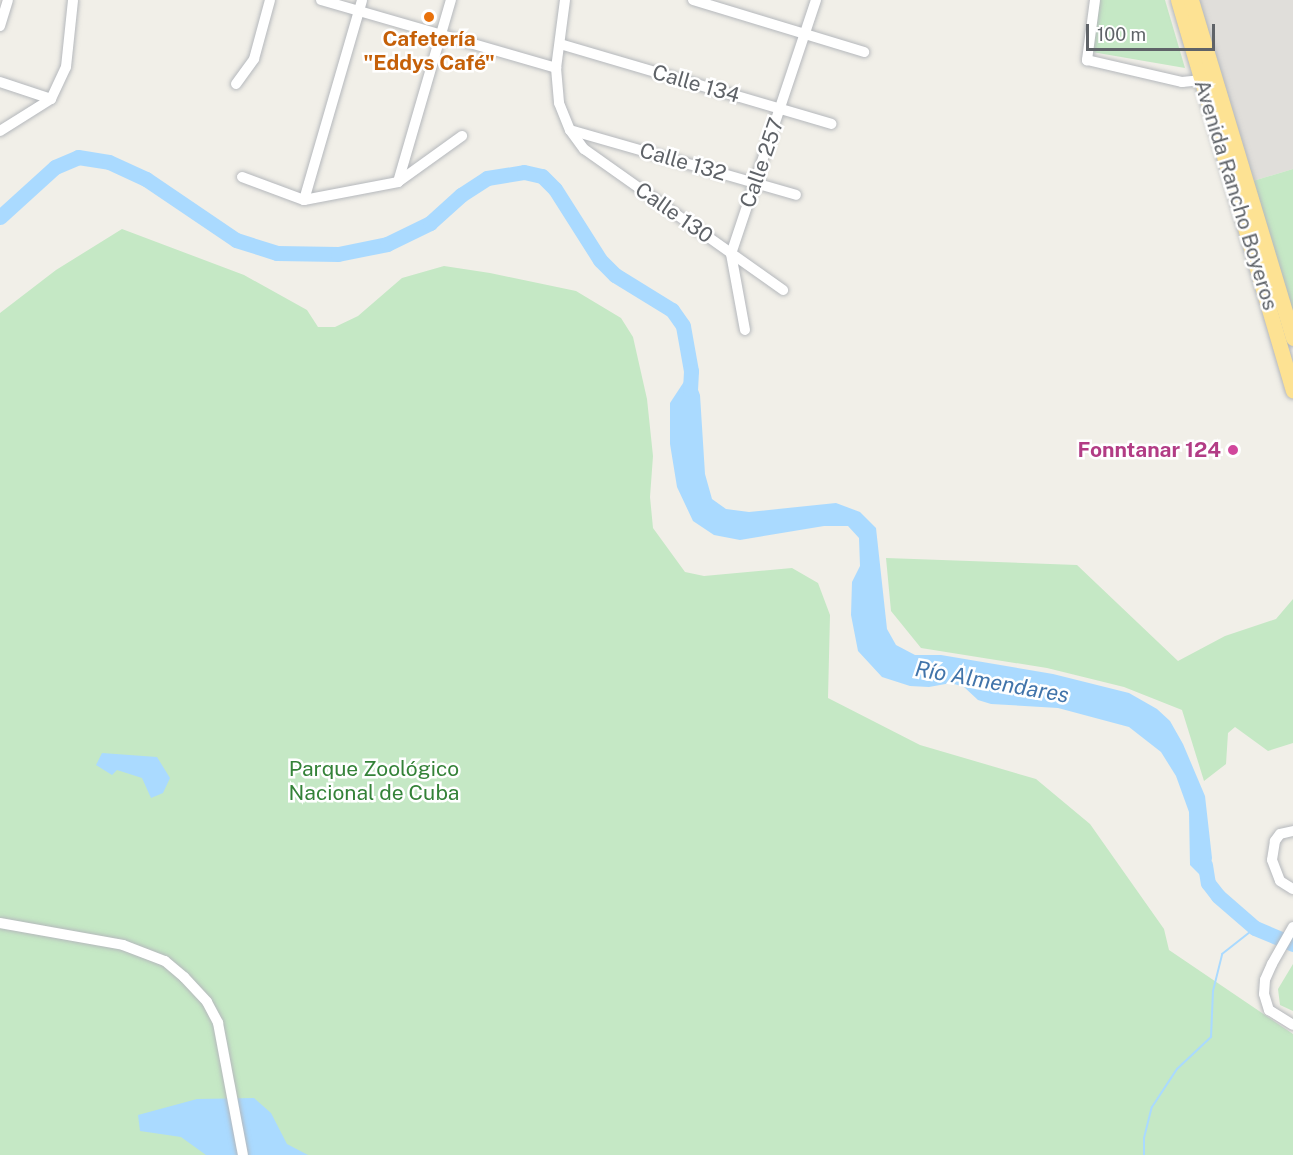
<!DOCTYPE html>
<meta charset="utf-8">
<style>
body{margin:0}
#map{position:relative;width:1293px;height:1155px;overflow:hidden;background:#f1efe8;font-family:"Public Sans",sans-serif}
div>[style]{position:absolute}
.industrial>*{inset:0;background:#e0deda}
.green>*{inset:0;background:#c5e8c5}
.water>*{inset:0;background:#aadaff}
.stream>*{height:2px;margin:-1px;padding:0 1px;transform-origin:1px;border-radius:1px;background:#aadaff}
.river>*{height:15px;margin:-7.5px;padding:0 7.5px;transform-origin:7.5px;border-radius:7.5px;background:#aadaff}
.roads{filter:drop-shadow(0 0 2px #b5b8bc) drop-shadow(0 0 2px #b5b8bc)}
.minor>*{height:10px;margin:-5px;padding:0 5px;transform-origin:5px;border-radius:5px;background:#fff}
.highway>*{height:15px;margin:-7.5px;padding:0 7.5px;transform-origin:7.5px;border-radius:7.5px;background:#fde293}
.dots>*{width:16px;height:16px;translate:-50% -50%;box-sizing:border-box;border:3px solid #fff;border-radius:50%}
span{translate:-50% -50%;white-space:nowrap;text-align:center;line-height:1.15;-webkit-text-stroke:5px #fff;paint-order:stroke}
.food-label{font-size:21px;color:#c56008;font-weight:700}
.street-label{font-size:21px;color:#5f6368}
.hotel-label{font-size:21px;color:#b23c85;font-weight:700}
.right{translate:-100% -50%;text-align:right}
.park-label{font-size:21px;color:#348238}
.water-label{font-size:22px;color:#4174aa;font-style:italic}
.scale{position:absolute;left:1086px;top:24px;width:129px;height:27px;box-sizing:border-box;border:3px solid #5f6368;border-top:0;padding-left:8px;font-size:18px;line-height:21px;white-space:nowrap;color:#5f6368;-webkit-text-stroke:4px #fff;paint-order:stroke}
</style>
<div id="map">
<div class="industrial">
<i style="clip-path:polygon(1196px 0,1293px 0,1293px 169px,1253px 181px)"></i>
</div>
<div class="green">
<i style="clip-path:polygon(1100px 0,1165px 0,1185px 68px,1092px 52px)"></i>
<i style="clip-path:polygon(1293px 169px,1293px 312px,1253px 181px)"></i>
<i style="clip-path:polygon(122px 229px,244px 275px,307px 310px,318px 327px,335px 327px,358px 316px,402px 278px,444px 266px,490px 273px,576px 291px,621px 318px,633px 337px,647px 399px,653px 456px,650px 497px,653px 528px,685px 572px,704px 576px,792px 568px,818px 583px,830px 615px,828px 698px,920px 745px,1036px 779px,1090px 824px,1164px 929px,1169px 950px,1293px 1034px,1293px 1155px,0 1155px,0 313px,56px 270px)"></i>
<i style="clip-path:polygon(886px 558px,1077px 565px,1178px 661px,1225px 636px,1276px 619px,1293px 599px,1293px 743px,1268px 751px,1235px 727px,1228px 733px,1226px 764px,1204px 781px,1182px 710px,1124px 687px,1047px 668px,921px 648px,891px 611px)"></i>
<i style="clip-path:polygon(1293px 964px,1293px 1011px,1280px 1005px,1278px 989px)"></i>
</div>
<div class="water">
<i style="clip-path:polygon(691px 371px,700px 395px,705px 474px,712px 499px,726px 509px,749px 512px,836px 503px,860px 512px,876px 528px,887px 629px,896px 645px,915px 655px,941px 655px,1053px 674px,1129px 693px,1157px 709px,1170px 721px,1183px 744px,1205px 796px,1212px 858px,1208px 883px,1190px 865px,1189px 812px,1176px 776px,1161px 752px,1129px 727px,1058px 708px,991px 704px,978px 700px,964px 687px,951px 683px,929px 687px,910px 686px,882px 677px,858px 651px,851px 615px,852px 582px,860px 566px,859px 538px,848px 526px,824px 526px,740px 540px,714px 535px,693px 521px,677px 487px,670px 444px,670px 403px)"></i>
<i style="clip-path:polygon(102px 753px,157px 757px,170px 778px,163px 793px,151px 798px,142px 778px,117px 770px,112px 775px,96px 765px)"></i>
<i style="clip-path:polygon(254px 1098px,271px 1113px,287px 1144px,308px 1155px,206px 1155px,181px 1137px,140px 1131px,138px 1115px,197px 1099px)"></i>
</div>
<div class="stream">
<i style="left:1144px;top:1155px;width:17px;rotate:-90deg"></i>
<i style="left:1144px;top:1138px;width:32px;rotate:-76deg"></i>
<i style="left:1152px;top:1107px;width:45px;rotate:-56.7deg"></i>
<i style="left:1177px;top:1069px;width:47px;rotate:-43.3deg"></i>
<i style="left:1211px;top:1037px;width:46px;rotate:-87.5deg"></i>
<i style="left:1213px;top:991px;width:38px;rotate:-76deg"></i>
<i style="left:1222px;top:954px;width:42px;rotate:-38.2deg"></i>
</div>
<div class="river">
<i style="left:0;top:217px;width:74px;rotate:-42.3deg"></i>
<i style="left:55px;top:167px;width:25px;rotate:-23deg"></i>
<i style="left:78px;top:157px;width:31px;rotate:9deg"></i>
<i style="left:109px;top:162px;width:41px;rotate:24.7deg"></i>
<i style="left:146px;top:179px;width:109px;rotate:34.1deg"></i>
<i style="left:236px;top:240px;width:43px;rotate:17.6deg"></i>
<i style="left:277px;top:253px;width:61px;rotate:0.9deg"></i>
<i style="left:338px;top:254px;width:50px;rotate:-11.5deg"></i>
<i style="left:387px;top:244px;width:48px;rotate:-26deg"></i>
<i style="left:430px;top:223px;width:42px;rotate:-42.1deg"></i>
<i style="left:461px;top:195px;width:31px;rotate:-33deg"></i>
<i style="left:487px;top:178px;width:37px;rotate:-9deg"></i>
<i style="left:524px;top:172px;width:18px;rotate:13deg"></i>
<i style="left:542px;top:176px;width:18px;rotate:45deg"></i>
<i style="left:555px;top:189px;width:84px;rotate:57.6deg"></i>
<i style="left:600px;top:260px;width:21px;rotate:45deg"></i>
<i style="left:615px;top:275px;width:67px;rotate:31.6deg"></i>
<i style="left:672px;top:310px;width:19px;rotate:55deg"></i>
<i style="left:683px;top:326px;width:46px;rotate:79.9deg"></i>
<i style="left:691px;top:371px;width:18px;rotate:93deg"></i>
<i style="left:1205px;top:865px;width:18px;rotate:81deg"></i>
<i style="left:1208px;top:883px;width:16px;rotate:52deg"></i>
<i style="left:1218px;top:896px;width:49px;rotate:40.9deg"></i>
<i style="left:1255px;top:928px;width:41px;rotate:22.8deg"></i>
</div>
<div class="roads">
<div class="minor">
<i style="left:321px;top:0;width:245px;rotate:16.1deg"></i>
<i style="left:565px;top:0;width:69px;rotate:97.5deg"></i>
<i style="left:556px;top:68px;width:35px;rotate:85deg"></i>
<i style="left:559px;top:103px;width:29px;rotate:68deg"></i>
<i style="left:570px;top:130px;width:24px;rotate:54deg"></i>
<i style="left:584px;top:149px;width:244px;rotate:35.3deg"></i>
<i style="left:693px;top:0;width:179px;rotate:16.9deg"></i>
<i style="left:1095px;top:0;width:61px;rotate:97.6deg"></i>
<i style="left:1087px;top:60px;width:98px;rotate:13deg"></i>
<i style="left:1182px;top:82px;width:20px;rotate:-6deg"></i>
<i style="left:0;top:26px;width:27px;rotate:-73deg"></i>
<i style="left:560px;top:44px;width:283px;rotate:16.4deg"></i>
<i style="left:0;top:82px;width:54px;rotate:18.4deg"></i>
<i style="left:236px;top:84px;width:31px;rotate:-54deg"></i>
<i style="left:254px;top:59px;width:61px;rotate:-74.8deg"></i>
<i style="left:570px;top:130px;width:235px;rotate:16deg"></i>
<i style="left:0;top:131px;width:60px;rotate:-32.1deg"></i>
<i style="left:51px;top:99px;width:35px;rotate:-65deg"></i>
<i style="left:66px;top:67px;width:67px;rotate:-84deg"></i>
<i style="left:242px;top:177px;width:66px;rotate:20.4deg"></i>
<i style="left:304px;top:200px;width:96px;rotate:-10.8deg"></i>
<i style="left:398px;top:182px;width:79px;rotate:-35.7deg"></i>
<i style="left:398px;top:182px;width:190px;rotate:-73.8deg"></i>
<i style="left:304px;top:200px;width:208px;rotate:-73.8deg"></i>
<i style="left:745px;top:330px;width:77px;rotate:-100.4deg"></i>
<i style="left:731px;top:254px;width:268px;rotate:-71.5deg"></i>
<i style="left:1293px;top:831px;width:13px;rotate:167deg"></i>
<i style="left:1280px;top:834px;width:9px;rotate:126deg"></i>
<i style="left:1275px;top:841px;width:19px;rotate:99deg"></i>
<i style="left:1272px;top:860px;width:22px;rotate:69deg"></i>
<i style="left:1280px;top:881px;width:15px;rotate:32deg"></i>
<i style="left:0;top:923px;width:125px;rotate:10.1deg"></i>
<i style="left:123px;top:945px;width:45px;rotate:20.9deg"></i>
<i style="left:165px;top:961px;width:25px;rotate:40deg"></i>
<i style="left:184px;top:977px;width:34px;rotate:47deg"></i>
<i style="left:207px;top:1002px;width:24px;rotate:62deg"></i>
<i style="left:218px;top:1023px;width:134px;rotate:79.3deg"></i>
<i style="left:1293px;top:927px;width:43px;rotate:119.6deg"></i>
<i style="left:1272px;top:964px;width:17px;rotate:114deg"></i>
<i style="left:1265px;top:980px;width:14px;rotate:94deg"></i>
<i style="left:1264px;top:994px;width:17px;rotate:73deg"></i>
<i style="left:1269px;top:1010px;width:28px;rotate:32deg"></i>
</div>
<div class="highway">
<i style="left:1178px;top:0;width:407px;rotate:73.6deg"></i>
<i style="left:1191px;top:0;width:353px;rotate:73.2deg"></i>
</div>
</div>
<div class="dots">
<i style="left:429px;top:17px;background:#e8710a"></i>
<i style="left:1233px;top:450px;background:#d1479c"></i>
</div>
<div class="food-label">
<span style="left:429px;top:51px">Cafetería<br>"Eddys Café"</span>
</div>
<div class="street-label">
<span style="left:696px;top:84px;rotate:16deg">Calle 134</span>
<span style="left:683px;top:162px;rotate:16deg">Calle 132</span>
<span style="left:762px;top:163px;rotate:-71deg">Calle 257</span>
<span style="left:1236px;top:195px;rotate:73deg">Avenida Rancho Boyeros</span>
<span style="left:674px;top:213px;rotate:35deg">Calle 130</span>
</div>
<div class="hotel-label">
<span class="right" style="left:1221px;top:450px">Fonntanar 124</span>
</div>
<div class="park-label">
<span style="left:374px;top:781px">Parque Zoológico<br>Nacional de Cuba</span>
</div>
<div class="water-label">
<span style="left:992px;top:682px;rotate:10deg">Río Almendares</span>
</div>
<div class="scale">100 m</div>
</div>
